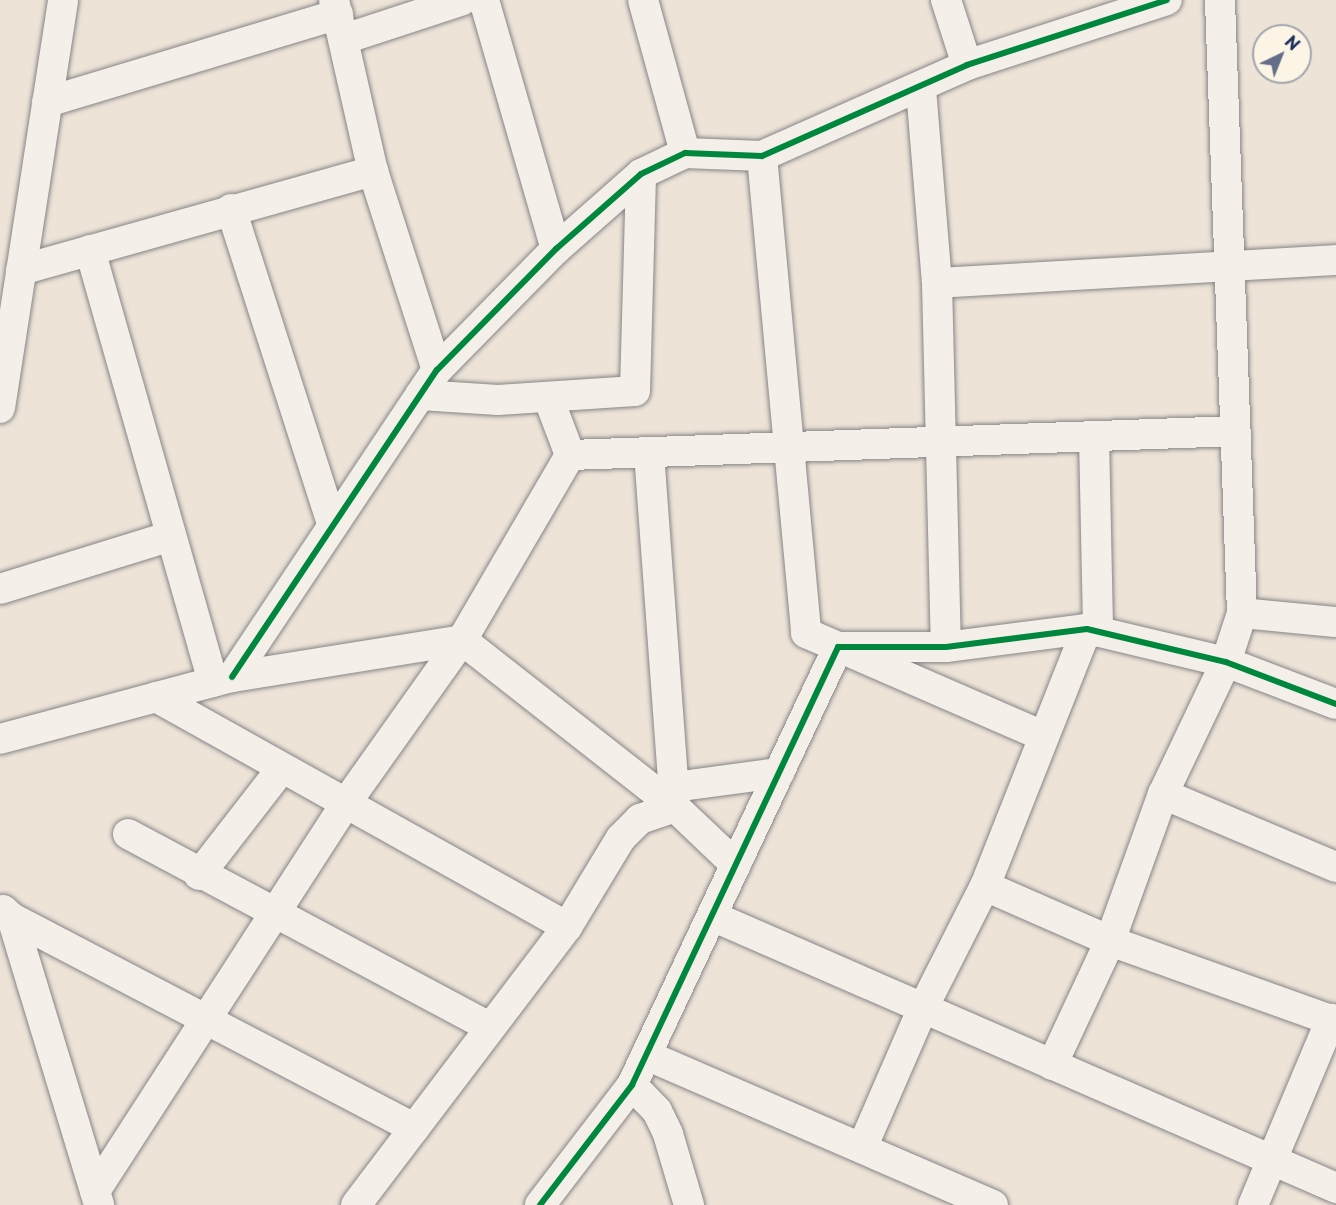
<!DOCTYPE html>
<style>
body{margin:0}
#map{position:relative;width:1336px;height:1205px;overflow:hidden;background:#ede3d7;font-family:"Playpen Sans",sans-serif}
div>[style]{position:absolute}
.roads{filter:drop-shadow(0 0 2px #868588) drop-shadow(0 0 2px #868588)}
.street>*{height:30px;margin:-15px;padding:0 15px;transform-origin:15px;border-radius:15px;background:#f4f0e9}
.cycleway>*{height:6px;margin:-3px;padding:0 3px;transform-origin:3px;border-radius:3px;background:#00873e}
span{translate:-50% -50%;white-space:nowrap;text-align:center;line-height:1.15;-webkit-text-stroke:4.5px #fcf5e5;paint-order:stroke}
.north{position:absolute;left:1252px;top:24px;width:60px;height:60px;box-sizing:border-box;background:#fcf5e5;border:2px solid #a2a6af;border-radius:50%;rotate:43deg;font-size:16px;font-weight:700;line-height:24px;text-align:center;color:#1b2f5e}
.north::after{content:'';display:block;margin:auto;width:21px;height:27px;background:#646e88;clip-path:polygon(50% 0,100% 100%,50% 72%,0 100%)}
</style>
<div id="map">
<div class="roads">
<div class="street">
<i style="left:334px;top:0;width:175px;rotate:77.2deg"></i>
<i style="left:373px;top:171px;width:209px;rotate:72.2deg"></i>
<i style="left:484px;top:0;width:259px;rotate:73.9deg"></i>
<i style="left:643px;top:0;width:159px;rotate:74.6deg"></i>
<i style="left:946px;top:0;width:68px;rotate:72.1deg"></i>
<i style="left:344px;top:39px;width:125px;rotate:-18.1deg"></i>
<i style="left:921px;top:89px;width:195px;rotate:85.3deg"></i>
<i style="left:937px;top:283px;width:364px;rotate:88.6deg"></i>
<i style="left:47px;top:102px;width:304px;rotate:-16.8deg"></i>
<i style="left:762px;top:156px;width:479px;rotate:84.7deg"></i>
<i style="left:806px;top:633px;width:256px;rotate:23.5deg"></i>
<i style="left:231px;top:209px;width:331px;rotate:72.2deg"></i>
<i style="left:90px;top:250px;width:449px;rotate:74.1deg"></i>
<i style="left:21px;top:270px;width:366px;rotate:-15.7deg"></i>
<i style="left:937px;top:283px;width:400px;rotate:-3.3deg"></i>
<i style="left:420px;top:395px;width:78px;rotate:3.7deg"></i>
<i style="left:498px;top:400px;width:137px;rotate:-3.8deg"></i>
<i style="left:635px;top:391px;width:217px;rotate:-88.4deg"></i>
<i style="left:548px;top:397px;width:62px;rotate:69.2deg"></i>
<i style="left:0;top:408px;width:413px;rotate:-81.2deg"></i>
<i style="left:1094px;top:436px;width:196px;rotate:88.8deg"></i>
<i style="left:570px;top:455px;width:666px;rotate:-2.06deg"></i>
<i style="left:0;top:589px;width:179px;rotate:-17.2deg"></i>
<i style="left:1242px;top:613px;width:94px;rotate:5.5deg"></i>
<i style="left:232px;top:677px;width:369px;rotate:-56.3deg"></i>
<i style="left:437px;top:370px;width:170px;rotate:-45.5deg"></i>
<i style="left:556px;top:249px;width:113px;rotate:-41.4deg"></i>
<i style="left:641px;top:174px;width:49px;rotate:-25.5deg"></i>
<i style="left:685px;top:153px;width:77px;rotate:2.2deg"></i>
<i style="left:762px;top:156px;width:224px;rotate:-23.9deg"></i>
<i style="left:967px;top:65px;width:210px;rotate:-18deg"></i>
<i style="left:156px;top:697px;width:471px;rotate:29.2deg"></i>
<i style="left:0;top:739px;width:240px;rotate:-15deg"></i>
<i style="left:232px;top:677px;width:233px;rotate:-9.1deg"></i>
<i style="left:462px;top:640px;width:271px;rotate:38.1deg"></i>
<i style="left:675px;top:807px;width:84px;rotate:43.6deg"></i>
<i style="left:674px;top:787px;width:106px;rotate:-7.6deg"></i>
<i style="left:1163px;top:794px;width:188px;rotate:22.9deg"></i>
<i style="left:128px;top:834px;width:410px;rotate:28.1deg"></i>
<i style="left:199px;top:875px;width:135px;rotate:-52.2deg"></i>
<i style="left:985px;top:886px;width:137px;rotate:23.7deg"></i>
<i style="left:1110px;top:941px;width:240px;rotate:19.7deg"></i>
<i style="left:3px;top:910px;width:12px;rotate:42deg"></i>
<i style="left:12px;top:918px;width:300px;rotate:73.1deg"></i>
<i style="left:712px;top:916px;width:681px;rotate:23.55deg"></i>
<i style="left:12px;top:918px;width:454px;rotate:27.6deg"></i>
<i style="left:646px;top:1055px;width:378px;rotate:23.4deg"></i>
<i style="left:1052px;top:1065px;width:137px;rotate:-64.9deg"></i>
<i style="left:1110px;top:941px;width:156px;rotate:-70.2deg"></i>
<i style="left:1163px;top:794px;width:146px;rotate:-64.5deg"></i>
<i style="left:1226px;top:662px;width:52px;rotate:-71.9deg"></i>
<i style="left:1242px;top:613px;width:613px;rotate:-92.06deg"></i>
<i style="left:632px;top:1085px;width:36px;rotate:46deg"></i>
<i style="left:657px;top:1111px;width:25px;rotate:64deg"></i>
<i style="left:668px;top:1134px;width:74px;rotate:73.5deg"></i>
<i style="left:862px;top:1148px;width:153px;rotate:-66.5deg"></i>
<i style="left:923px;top:1008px;width:137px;rotate:-63.1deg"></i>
<i style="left:985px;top:886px;width:277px;rotate:-68.4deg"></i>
<i style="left:95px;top:1191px;width:462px;rotate:-57.1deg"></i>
<i style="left:346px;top:803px;width:200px;rotate:-54.6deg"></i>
<i style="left:462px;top:640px;width:214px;rotate:-59.7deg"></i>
<i style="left:356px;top:1205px;width:349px;rotate:-52.8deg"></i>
<i style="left:567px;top:927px;width:104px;rotate:-58.8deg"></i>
<i style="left:621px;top:838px;width:27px;rotate:-45deg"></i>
<i style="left:640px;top:819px;width:37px;rotate:-19deg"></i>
<i style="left:675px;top:807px;width:355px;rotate:-94.2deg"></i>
<i style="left:540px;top:1205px;width:151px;rotate:-52.5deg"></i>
<i style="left:632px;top:1085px;width:484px;rotate:-64.8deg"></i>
<i style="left:838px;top:647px;width:108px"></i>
<i style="left:946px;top:647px;width:142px;rotate:-7.3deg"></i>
<i style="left:1087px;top:629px;width:143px;rotate:13.4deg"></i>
<i style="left:1226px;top:662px;width:118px;rotate:20.9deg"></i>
<i style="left:1253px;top:1205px;width:202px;rotate:-67.2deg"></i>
</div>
</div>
<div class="cycleway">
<i style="left:232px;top:677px;width:369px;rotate:-56.3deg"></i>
<i style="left:437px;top:370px;width:170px;rotate:-45.5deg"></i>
<i style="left:556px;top:249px;width:113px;rotate:-41.4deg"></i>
<i style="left:641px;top:174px;width:49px;rotate:-25.5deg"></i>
<i style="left:685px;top:153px;width:77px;rotate:2.2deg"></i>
<i style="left:762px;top:156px;width:224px;rotate:-23.9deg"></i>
<i style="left:967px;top:65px;width:210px;rotate:-18deg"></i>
<i style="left:540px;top:1205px;width:151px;rotate:-52.5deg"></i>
<i style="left:632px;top:1085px;width:484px;rotate:-64.8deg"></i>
<i style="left:838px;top:647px;width:108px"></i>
<i style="left:946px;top:647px;width:142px;rotate:-7.3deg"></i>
<i style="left:1087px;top:629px;width:143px;rotate:13.4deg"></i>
<i style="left:1226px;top:662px;width:118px;rotate:20.9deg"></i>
</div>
<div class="north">N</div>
</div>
